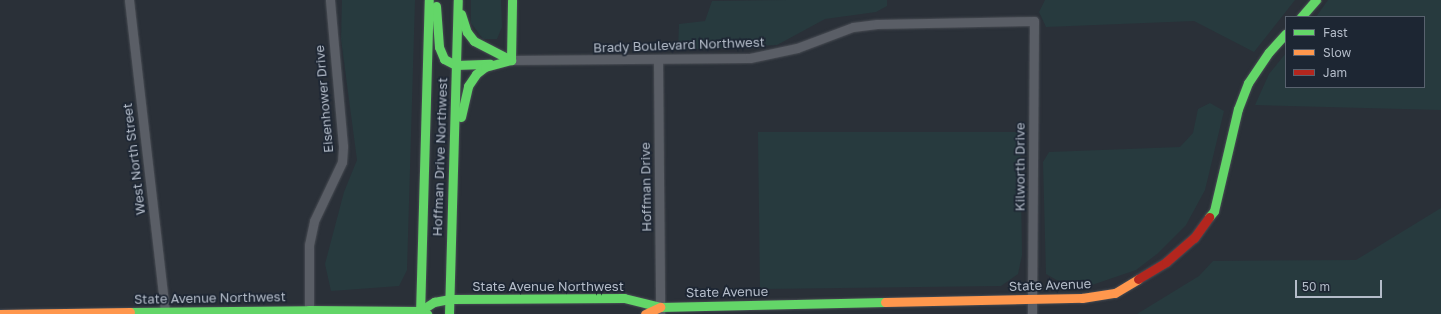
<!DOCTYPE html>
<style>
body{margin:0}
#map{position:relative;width:1441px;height:314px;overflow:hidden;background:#2a3038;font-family:"Golos Text",sans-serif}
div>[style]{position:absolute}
.green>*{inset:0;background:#273a3e}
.roads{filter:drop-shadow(0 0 1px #484c53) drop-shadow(0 0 1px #484c53)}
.street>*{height:9px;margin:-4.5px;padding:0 4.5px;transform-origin:4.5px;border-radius:4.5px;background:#5a5e66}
.fast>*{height:9px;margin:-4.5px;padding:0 4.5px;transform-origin:4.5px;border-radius:4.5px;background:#63d668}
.slow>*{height:9px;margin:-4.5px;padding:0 4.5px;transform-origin:4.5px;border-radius:4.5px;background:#ff974d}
.jam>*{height:9px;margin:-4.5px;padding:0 4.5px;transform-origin:4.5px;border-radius:4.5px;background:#b3261e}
span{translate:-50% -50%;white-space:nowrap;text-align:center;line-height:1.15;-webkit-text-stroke:3.5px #1d2633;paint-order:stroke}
.street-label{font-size:13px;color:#b4bcc9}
.legend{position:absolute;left:1285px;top:16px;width:140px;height:72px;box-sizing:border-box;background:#1d2633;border:1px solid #59626f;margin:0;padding:5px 7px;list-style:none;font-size:12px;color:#b4bcc9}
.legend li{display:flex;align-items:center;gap:8px;height:20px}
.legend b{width:20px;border:1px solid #59626f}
.scale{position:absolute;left:1295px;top:280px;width:87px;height:18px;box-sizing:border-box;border:2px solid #b4bcc9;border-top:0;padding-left:5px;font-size:12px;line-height:14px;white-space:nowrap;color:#b4bcc9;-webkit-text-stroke:3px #1d2633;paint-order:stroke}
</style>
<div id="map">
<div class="green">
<i style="clip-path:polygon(342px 0,415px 0,407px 270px,399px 286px,331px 291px,325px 264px,344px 192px,357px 160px,341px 39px)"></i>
<i style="clip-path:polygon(471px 0,501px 0,502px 27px,497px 39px,483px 39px,471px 23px)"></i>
<i style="clip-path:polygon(790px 0,887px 0,887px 6px,876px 12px,825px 19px,777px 45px,678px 50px,679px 24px,705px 21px,712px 1px)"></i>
<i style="clip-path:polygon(1045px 0,1295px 0,1254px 52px,1194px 21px,1046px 27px,1039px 12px)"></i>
<i style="clip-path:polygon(1328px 0,1441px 0,1441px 110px,1255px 105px,1269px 74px,1286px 53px,1286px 87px,1424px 87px,1424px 17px,1316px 17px)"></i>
<i style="clip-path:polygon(1210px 103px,1224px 111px,1205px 190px,1186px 225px,1157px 254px,1136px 270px,1089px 286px,1069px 287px,1046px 274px,1043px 162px,1049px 152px,1180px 147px,1193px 133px,1198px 109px)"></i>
<i style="clip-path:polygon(758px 132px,1020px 132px,1022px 255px,1018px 274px,1001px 286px,760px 289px)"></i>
<i style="clip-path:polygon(1441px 208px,1441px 314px,1137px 314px,1199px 276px,1213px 261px,1356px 260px)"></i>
</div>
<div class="roads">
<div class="street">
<i style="left:129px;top:0;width:314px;rotate:83.4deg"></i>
<i style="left:511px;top:60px;width:239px;rotate:-0.5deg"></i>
<i style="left:750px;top:58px;width:48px;rotate:-12deg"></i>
<i style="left:797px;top:48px;width:60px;rotate:-20.6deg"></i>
<i style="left:853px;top:27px;width:24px;rotate:-7deg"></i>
<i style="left:877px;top:24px;width:157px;rotate:-1.1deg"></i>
<i style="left:1034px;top:21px;width:293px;rotate:90.4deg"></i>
<i style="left:658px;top:60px;width:253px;rotate:89.5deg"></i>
<i style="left:309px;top:310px;width:65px;rotate:-90deg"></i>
<i style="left:309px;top:245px;width:25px;rotate:-78deg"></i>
<i style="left:314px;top:221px;width:65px;rotate:-64.6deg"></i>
<i style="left:342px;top:162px;width:16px;rotate:-86deg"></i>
<i style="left:343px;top:146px;width:147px;rotate:-95.1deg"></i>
</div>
<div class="fast">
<i style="left:436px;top:6px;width:41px;rotate:85.8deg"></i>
<i style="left:439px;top:47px;width:13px;rotate:67deg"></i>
<i style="left:444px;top:59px;width:13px;rotate:27deg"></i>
<i style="left:456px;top:65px;width:34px;rotate:-2deg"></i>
<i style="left:461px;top:14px;width:19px;rotate:72deg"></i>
<i style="left:467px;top:32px;width:11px;rotate:52deg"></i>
<i style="left:474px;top:41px;width:42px;rotate:27.2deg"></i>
<i style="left:1301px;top:17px;width:23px;rotate:-49deg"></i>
<i style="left:511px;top:60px;width:60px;rotate:-89deg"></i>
<i style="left:461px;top:117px;width:32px;rotate:-77deg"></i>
<i style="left:468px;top:86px;width:14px;rotate:-56deg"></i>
<i style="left:476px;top:74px;width:11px;rotate:-38deg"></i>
<i style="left:485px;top:67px;width:27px;rotate:-15deg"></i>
<i style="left:1209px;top:217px;width:8px;rotate:-50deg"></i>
<i style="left:1214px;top:211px;width:105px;rotate:-76.8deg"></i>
<i style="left:1238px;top:109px;width:28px;rotate:-69deg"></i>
<i style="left:1248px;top:83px;width:37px;rotate:-56deg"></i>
<i style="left:1269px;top:52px;width:25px;rotate:-48deg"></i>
<i style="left:420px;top:311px;width:17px;rotate:-33deg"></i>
<i style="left:434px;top:302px;width:15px;rotate:-11deg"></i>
<i style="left:449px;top:299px;width:175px;rotate:-0.3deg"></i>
<i style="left:624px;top:298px;width:37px;rotate:14deg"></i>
<i style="left:660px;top:307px;width:225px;rotate:-1.3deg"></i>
<i style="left:130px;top:312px;width:179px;rotate:-0.6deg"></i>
<i style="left:309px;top:310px;width:111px;rotate:0.5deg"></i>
<i style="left:420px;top:311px;width:8px;rotate:23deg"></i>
<i style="left:420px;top:314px;width:314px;rotate:-88.4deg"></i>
<i style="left:449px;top:314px;width:314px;rotate:-88.4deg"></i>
</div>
<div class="slow">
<i style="left:885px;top:302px;width:197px;rotate:-1.2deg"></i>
<i style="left:1082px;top:298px;width:33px;rotate:-9deg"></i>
<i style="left:1115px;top:293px;width:27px;rotate:-31deg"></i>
<i style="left:0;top:314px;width:130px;rotate:-0.9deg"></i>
<i style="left:645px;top:314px;width:17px;rotate:-25deg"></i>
</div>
<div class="jam">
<i style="left:1138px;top:279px;width:33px;rotate:-31deg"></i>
<i style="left:1166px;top:262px;width:37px;rotate:-41deg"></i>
<i style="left:1194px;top:238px;width:26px;rotate:-54deg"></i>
</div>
</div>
<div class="street-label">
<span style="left:679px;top:45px;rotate:-2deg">Brady Boulevard Northwest</span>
<span style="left:324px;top:99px;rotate:-95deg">Eisenhower Drive</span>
<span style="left:440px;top:157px;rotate:-88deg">Hoffman Drive Northwest</span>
<span style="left:134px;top:159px;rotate:-97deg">West North Street</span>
<span style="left:1020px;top:167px;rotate:-90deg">Kilworth Drive</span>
<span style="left:646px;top:187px;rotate:-91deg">Hoffman Drive</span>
<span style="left:1050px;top:285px;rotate:-2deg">State Avenue</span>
<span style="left:548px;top:286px">State Avenue Northwest</span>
<span style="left:727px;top:292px;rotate:-1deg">State Avenue</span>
<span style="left:210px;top:298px;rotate:-1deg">State Avenue Northwest</span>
</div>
<ul class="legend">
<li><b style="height:5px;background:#63d668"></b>Fast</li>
<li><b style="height:5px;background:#ff974d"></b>Slow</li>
<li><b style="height:5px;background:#b3261e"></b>Jam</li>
</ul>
<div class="scale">50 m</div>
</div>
